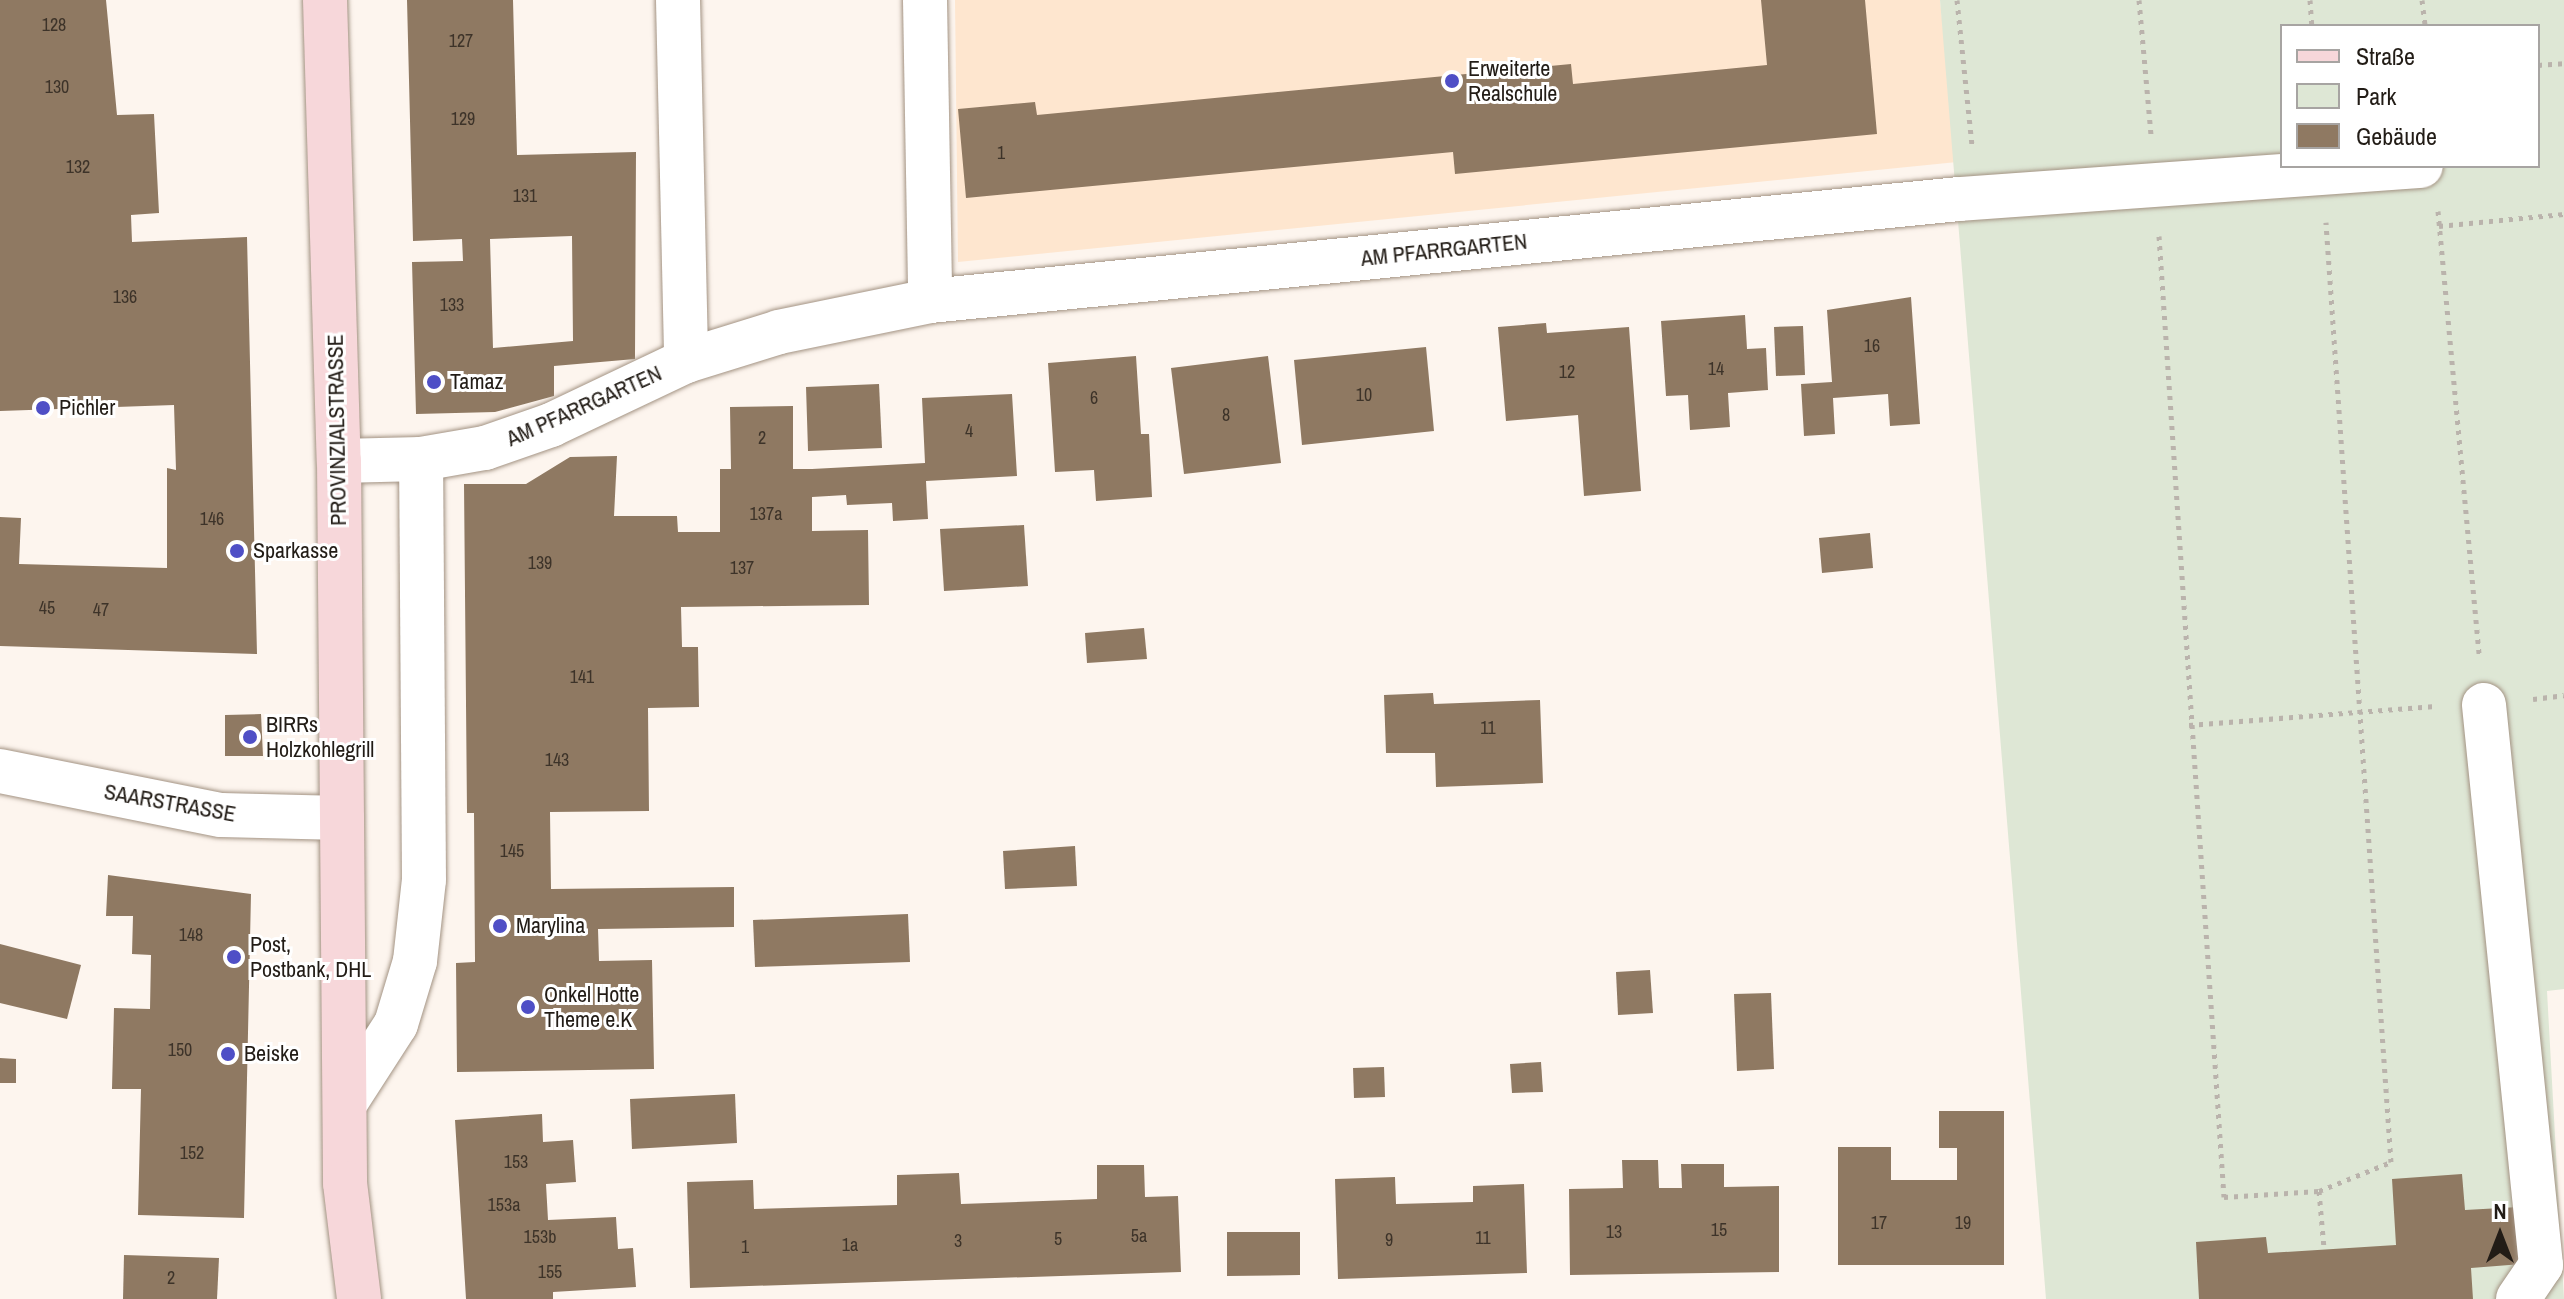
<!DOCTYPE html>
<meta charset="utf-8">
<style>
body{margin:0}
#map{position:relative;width:2564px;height:1299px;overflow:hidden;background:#fdf5ee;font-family:"Archivo Narrow",sans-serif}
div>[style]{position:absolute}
.built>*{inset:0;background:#fee6cf}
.green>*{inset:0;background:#dee7d5}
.building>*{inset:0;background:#8f7962}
.path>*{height:5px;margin-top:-2.5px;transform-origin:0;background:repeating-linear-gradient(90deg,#bab3ac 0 4px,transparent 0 10px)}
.roads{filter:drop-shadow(0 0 2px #a39383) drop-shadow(0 0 2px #a39383)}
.minor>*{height:44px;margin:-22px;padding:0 22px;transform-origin:22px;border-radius:22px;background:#fff}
.major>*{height:44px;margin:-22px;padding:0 22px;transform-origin:22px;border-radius:22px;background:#f7d7da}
.dots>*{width:22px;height:22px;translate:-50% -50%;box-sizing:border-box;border:4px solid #fff;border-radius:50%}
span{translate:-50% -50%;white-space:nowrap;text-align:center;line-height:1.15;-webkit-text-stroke:6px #fff;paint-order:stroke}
.number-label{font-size:18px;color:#3d3329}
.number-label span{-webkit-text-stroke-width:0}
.poi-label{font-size:22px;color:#221c16}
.left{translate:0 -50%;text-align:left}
.street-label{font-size:22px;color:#221c16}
.legend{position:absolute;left:2280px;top:24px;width:260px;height:144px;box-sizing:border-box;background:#fff;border:2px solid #a7a4a2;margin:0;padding:10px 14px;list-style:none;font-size:24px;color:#221c16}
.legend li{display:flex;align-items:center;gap:16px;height:40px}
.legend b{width:40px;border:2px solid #a7a4a2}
.north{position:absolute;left:2460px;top:1195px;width:80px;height:80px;-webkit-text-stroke:6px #fff;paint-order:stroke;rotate:0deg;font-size:22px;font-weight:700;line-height:32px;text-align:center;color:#221c16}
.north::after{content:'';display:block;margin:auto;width:28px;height:36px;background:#221c16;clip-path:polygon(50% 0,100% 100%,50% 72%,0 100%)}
</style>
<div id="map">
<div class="built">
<i style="clip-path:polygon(955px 0,1940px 0,1957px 162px,958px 262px)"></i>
</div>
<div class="green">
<i style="clip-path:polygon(evenodd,1940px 0,2564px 0,2564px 989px,2547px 991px,2564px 1299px,2046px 1299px,1940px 0,2282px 26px,2538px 26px,2538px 166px,2282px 166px,2282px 26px)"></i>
</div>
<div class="building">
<i style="clip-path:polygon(0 0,106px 0,117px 115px,154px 114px,159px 213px,131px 215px,132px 242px,247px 237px,257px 654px,0 646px,0 517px,21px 518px,19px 564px,167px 568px,167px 468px,176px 470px,174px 405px,0 411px)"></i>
<i style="clip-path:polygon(evenodd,407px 0,513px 0,517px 155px,636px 152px,635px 359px,554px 366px,554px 396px,495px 412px,416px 414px,412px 262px,463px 261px,462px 239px,413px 241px,407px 0,572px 236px,573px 341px,493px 348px,490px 239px,572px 236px)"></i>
<i style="clip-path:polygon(1761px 0,1865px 0,1877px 134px,1455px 174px,1453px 152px,966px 198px,958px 109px,1035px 102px,1037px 115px,1571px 64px,1573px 84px,1767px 65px)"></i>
<i style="clip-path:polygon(1911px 297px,1920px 424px,1890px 426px,1888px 394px,1833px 398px,1835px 434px,1804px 436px,1801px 384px,1832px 382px,1827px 310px)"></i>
<i style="clip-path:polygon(1745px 315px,1747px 349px,1766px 348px,1768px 390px,1728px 393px,1730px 427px,1690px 430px,1688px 395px,1666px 396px,1661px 321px)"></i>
<i style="clip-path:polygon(1546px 323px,1547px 333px,1629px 327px,1641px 491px,1584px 496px,1578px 415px,1506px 421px,1498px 327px)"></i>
<i style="clip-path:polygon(1803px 326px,1805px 375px,1776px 376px,1774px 327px)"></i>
<i style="clip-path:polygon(1426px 347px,1434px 431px,1302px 445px,1294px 360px)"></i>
<i style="clip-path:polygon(1136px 356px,1141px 434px,1149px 434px,1152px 497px,1096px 501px,1094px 470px,1055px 472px,1048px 363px)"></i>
<i style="clip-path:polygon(1268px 356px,1281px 463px,1184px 474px,1171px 368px)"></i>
<i style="clip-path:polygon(879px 384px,882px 448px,808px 451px,806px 387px)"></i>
<i style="clip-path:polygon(1012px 394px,1017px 476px,926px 481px,928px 519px,893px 521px,892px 503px,847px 505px,846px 495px,812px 497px,812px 531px,868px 530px,869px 605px,681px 607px,682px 647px,698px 647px,699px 707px,648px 708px,649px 811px,550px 812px,551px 889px,734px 887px,734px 927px,598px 929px,599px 961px,652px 960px,654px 1069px,457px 1072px,456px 963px,475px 962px,474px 813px,467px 813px,464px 484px,526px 484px,570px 457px,617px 456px,614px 516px,677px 516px,678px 532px,720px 532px,720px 469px,731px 469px,730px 407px,793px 406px,793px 469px,812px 469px,925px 463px,922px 398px)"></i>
<i style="clip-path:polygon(1024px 525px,1028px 586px,944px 591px,940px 529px)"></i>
<i style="clip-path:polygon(1870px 533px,1873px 568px,1822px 573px,1819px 538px)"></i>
<i style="clip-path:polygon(1144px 628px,1147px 659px,1087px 663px,1085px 633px)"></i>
<i style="clip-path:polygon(1433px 693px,1434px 704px,1540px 700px,1543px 783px,1436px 787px,1435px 753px,1386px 753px,1384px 695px)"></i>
<i style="clip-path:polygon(261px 714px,263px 756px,225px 756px,225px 715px)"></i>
<i style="clip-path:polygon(1075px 846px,1077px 886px,1005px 889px,1003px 851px)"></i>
<i style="clip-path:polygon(108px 875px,251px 894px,244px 1218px,138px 1215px,141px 1089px,112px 1089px,114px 1008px,150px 1009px,151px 955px,132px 954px,133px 916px,106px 916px)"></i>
<i style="clip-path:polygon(908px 914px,910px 962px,755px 967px,753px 920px)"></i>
<i style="clip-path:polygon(0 944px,81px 965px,67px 1019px,0 1003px)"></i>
<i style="clip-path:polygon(1650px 970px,1653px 1013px,1618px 1015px,1616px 972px)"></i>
<i style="clip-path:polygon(1771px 993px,1774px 1069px,1737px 1071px,1734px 994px)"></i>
<i style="clip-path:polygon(0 1058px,16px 1059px,16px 1083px,0 1083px)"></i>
<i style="clip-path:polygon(1541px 1062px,1543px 1092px,1512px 1093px,1510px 1064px)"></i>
<i style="clip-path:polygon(1384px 1067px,1385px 1097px,1354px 1098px,1353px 1068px)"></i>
<i style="clip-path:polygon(735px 1094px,737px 1143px,632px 1149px,630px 1099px)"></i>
<i style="clip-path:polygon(1939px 1111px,2004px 1111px,2004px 1265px,1838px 1265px,1838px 1147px,1891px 1147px,1891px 1180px,1957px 1180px,1957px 1148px,1939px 1148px)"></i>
<i style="clip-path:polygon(542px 1114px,543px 1142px,573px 1140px,576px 1182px,546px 1184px,548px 1220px,616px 1217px,618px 1249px,633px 1248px,636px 1287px,553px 1292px,553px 1299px,466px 1299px,455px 1120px)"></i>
<i style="clip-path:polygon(1622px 1160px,1658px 1160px,1659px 1188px,1682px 1188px,1681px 1164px,1724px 1164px,1724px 1187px,1779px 1186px,1779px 1272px,1570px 1275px,1569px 1189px,1623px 1188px)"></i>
<i style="clip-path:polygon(1097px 1165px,1144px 1165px,1145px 1197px,1178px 1196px,1181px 1272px,690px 1288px,687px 1182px,753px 1180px,754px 1209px,897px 1205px,897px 1175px,959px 1173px,961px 1204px,1097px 1199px)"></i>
<i style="clip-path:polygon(2462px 1174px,2465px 1210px,2519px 1207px,2522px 1264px,2471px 1268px,2473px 1299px,2199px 1299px,2196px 1242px,2266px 1237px,2268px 1253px,2396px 1245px,2392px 1179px)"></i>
<i style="clip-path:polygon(1395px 1177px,1396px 1204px,1473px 1202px,1473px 1186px,1524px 1184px,1527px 1273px,1338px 1279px,1335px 1179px)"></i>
<i style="clip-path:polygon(1227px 1232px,1300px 1232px,1300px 1275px,1227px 1276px)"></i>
<i style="clip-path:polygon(124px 1255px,219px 1258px,217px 1299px,123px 1299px)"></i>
</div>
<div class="path">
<i style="left:1957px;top:0;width:147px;rotate:84.1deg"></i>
<i style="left:2139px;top:0;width:135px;rotate:84.9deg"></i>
<i style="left:2310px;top:0;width:26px;rotate:86deg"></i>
<i style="left:2422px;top:0;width:26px;rotate:83deg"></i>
<i style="left:2538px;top:65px;width:26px;rotate:-4deg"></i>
<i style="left:2438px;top:211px;width:446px;rotate:84.7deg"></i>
<i style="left:2439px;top:226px;width:126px;rotate:-5.5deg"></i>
<i style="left:2159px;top:236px;width:963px;rotate:86.13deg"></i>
<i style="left:2224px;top:1197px;width:95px;rotate:-3.6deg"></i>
<i style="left:2319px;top:1191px;width:78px;rotate:-21.9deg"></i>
<i style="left:2391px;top:1162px;width:942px;rotate:-93.96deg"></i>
<i style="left:2533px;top:699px;width:31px;rotate:-7deg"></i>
<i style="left:2189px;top:725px;width:247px;rotate:-4.4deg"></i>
<i style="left:2319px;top:1191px;width:57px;rotate:85deg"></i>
</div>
<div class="roads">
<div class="minor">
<i style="left:678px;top:0;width:361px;rotate:88.7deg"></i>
<i style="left:925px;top:0;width:301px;rotate:89deg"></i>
<i style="left:339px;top:461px;width:82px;rotate:-1.4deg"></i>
<i style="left:421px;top:459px;width:65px;rotate:-9.8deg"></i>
<i style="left:485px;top:448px;width:70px;rotate:-19.2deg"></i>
<i style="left:551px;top:425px;width:149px;rotate:-25.4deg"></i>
<i style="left:686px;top:361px;width:97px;rotate:-17.3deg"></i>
<i style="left:779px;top:332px;width:154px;rotate:-11.6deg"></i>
<i style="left:930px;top:301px;width:1034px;rotate:-5.66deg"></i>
<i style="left:1959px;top:199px;width:463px;rotate:-4.1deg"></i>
<i style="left:2484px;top:705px;width:563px;rotate:84.19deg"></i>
<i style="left:2541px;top:1265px;width:41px;rotate:124.1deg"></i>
<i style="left:0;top:771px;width:225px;rotate:11.3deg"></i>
<i style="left:221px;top:815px;width:121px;rotate:1.4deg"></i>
<i style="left:347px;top:1100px;width:90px;rotate:-57.2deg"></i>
<i style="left:396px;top:1024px;width:66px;rotate:-73.2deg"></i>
<i style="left:415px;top:961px;width:81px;rotate:-83.7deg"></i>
<i style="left:424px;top:880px;width:421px;rotate:-90.4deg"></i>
</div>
<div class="major">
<i style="left:325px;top:0;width:461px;rotate:88.3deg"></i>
<i style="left:339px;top:461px;width:722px;rotate:89.52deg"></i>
<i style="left:345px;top:1183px;width:117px;rotate:83.1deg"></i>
</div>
</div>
<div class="dots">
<i style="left:1452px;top:81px;background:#4f4fc6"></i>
<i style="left:434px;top:382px;background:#4f4fc6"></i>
<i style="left:43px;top:408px;background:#4f4fc6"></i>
<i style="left:237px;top:551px;background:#4f4fc6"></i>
<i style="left:250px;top:737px;background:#4f4fc6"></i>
<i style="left:500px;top:926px;background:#4f4fc6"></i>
<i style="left:234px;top:957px;background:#4f4fc6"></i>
<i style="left:528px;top:1007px;background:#4f4fc6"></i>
<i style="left:228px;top:1054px;background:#4f4fc6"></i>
</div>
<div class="number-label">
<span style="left:54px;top:25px">128</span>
<span style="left:461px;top:41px">127</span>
<span style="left:57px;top:87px">130</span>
<span style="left:463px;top:119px">129</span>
<span style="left:1001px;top:153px">1</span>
<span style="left:78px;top:167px">132</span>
<span style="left:525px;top:196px">131</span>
<span style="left:125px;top:297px">136</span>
<span style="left:452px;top:305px">133</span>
<span style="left:1872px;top:346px">16</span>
<span style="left:1716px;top:369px">14</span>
<span style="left:1567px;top:372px">12</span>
<span style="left:1364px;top:395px">10</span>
<span style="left:1094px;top:398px">6</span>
<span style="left:1226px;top:415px">8</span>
<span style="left:969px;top:431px">4</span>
<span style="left:762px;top:438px">2</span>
<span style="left:766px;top:514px">137a</span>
<span style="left:212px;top:519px">146</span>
<span style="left:540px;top:563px">139</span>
<span style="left:742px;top:568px">137</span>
<span style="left:47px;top:608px">45</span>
<span style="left:101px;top:610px">47</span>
<span style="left:582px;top:677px">141</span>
<span style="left:1488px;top:728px">11</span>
<span style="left:557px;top:760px">143</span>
<span style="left:512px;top:851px">145</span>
<span style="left:191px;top:935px">148</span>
<span style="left:180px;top:1050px">150</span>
<span style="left:192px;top:1153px">152</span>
<span style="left:516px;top:1162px">153</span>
<span style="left:504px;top:1205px">153a</span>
<span style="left:1879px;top:1223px">17</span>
<span style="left:1963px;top:1223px">19</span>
<span style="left:1719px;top:1230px">15</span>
<span style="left:1614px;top:1232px">13</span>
<span style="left:1139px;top:1236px">5a</span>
<span style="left:540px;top:1237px">153b</span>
<span style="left:1483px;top:1238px">11</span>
<span style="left:1058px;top:1239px">5</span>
<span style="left:1389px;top:1240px">9</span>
<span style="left:958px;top:1241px">3</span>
<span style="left:850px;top:1245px">1a</span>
<span style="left:745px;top:1247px">1</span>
<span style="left:550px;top:1272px">155</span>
<span style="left:171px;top:1278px">2</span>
</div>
<div class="poi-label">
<span class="left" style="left:1468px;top:81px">Erweiterte<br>Realschule</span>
<span class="left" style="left:450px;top:382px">Tamaz</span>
<span class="left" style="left:59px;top:408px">Pichler</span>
<span class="left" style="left:253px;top:551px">Sparkasse</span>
<span class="left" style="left:266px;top:737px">BIRRs<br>Holzkohlegrill</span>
<span class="left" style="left:516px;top:926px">Marylina</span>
<span class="left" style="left:250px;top:957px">Post,<br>Postbank, DHL</span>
<span class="left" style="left:544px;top:1007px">Onkel Hotte<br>Theme e.K</span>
<span class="left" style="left:244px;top:1054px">Beiske</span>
</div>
<div class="street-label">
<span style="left:1444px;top:250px;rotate:-6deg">AM PFARRGARTEN</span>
<span style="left:584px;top:406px;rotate:-24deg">AM PFARRGARTEN</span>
<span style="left:337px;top:430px;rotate:-91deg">PROVINZIALSTRASSE</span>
<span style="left:170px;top:803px;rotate:10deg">SAARSTRASSE</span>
</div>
<ul class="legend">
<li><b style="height:10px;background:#f7d7da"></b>Straße</li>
<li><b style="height:22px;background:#dee7d5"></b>Park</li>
<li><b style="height:22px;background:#8f7962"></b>Gebäude</li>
</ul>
<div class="north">N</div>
</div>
